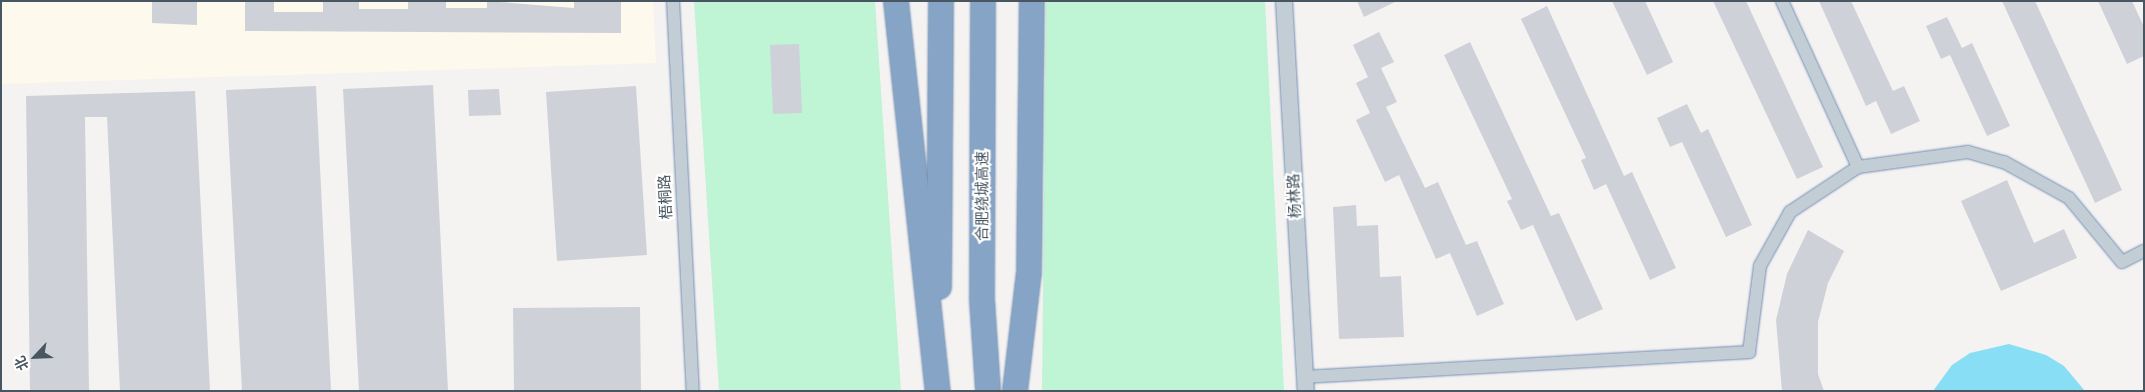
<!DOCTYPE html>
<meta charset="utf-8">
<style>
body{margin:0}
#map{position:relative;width:2145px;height:392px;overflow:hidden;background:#f5f2f2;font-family:Roboto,"Noto Sans SC",sans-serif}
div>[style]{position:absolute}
.commercial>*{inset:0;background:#fef9ed}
.green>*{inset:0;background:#bff5d4}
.water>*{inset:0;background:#88def5}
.building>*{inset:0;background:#ced1d8}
.roads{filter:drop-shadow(0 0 1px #718fb1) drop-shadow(0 0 1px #718fb1)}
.minor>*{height:12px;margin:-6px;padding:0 6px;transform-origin:6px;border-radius:6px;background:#c2cdd5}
.tertiary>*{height:16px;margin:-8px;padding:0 8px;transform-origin:8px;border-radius:8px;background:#c2cdd5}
.motorway>*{height:24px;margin:-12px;padding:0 12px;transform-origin:12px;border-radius:12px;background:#86a4c5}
span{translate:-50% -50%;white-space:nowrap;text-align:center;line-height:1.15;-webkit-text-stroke:4.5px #fff;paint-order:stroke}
.street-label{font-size:15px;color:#485662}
.frame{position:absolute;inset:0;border:2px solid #485662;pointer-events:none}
.north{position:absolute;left:10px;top:332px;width:50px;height:50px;-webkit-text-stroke:4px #fff;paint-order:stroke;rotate:245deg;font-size:14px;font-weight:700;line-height:20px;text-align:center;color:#485662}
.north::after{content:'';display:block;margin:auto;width:18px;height:22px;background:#485662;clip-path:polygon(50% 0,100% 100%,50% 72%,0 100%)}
</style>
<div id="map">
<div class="commercial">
<i style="clip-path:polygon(1px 1px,653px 1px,656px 63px,1px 84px)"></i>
</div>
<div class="green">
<i style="clip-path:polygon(694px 1px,875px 1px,901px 391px,719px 391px)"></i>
<i style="clip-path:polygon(1046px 1px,1265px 1px,1284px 391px,1042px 391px)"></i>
</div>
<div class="water">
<i style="clip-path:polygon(2009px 344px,2046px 355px,2064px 366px,2085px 391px,1933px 391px,1952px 365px,1970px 353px)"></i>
</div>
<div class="building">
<i style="clip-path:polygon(152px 1px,197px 1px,197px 25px,152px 23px)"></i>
<i style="clip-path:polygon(245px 1px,274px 1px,274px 12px,323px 12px,323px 1px,359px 1px,359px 9px,408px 9px,408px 1px,446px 1px,446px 8px,487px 8px,487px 1px,574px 8px,574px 1px,621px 1px,621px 33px,245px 31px)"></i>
<i style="clip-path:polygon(1357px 1px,1397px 1px,1364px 17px)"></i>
<i style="clip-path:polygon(1612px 1px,1645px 1px,1673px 62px,1647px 75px)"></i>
<i style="clip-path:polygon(1713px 1px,1746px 1px,1823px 167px,1797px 179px)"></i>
<i style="clip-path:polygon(1819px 1px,1851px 1px,1893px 91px,1904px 86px,1920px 121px,1891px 134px,1876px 101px,1866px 106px)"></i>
<i style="clip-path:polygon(2002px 1px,2035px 1px,2122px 190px,2095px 203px)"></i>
<i style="clip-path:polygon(2098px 1px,2132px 1px,2144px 27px,2144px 56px,2127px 64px)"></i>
<i style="clip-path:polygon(1547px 6px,1624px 176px,1632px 172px,1676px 268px,1650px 280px,1606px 184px,1594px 190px,1581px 160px,1586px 158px,1521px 19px)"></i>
<i style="clip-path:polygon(1947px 17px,1962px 48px,1972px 43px,2010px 126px,1987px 136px,1950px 55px,1941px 59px,1926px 26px)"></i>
<i style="clip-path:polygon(1379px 32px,1394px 62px,1381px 68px,1397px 102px,1386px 107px,1425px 188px,1438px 182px,1466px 245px,1477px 241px,1504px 304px,1477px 316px,1450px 253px,1436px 259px,1399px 175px,1385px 182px,1356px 120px,1370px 113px,1356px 83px,1368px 77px,1353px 45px)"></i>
<i style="clip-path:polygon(1470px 42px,1551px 216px,1559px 213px,1603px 309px,1576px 321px,1533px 225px,1521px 230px,1507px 201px,1512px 199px,1444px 55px)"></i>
<i style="clip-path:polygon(799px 44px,802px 113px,773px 114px,770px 45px)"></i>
<i style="clip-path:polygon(433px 85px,448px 391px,359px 391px,343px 89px)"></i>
<i style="clip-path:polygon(316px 86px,331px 391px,242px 391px,226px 90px)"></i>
<i style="clip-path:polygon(636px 86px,647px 255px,557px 261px,546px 92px)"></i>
<i style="clip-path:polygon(499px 89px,501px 115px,469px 116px,468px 90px)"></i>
<i style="clip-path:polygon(195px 91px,210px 391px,120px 391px,107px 117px,85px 117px,89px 391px,30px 391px,26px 96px)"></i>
<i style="clip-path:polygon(1687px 104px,1701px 133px,1708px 129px,1752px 225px,1726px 237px,1682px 142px,1670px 147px,1657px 118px)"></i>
<i style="clip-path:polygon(2007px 180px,2034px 243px,2064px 229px,2077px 258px,2001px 291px,1961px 201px)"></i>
<i style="clip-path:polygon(1356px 205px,1357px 226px,1378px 225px,1380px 277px,1401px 276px,1404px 337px,1339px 339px,1333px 207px)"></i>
<i style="clip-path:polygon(1808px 230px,1844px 251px,1828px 283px,1818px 322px,1818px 374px,1824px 391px,1782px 391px,1776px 320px,1787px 274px)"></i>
<i style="clip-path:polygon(640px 307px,641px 391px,514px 391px,513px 308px)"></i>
</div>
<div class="roads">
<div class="minor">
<i style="left:673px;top:1px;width:391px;rotate:87.1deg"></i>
<i style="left:1782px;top:1px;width:183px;rotate:65.4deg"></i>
<i style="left:1305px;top:377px;width:445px;rotate:-3.2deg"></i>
<i style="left:1749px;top:352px;width:87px;rotate:-82.7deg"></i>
<i style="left:1760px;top:266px;width:62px;rotate:-60.9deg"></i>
<i style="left:1790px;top:212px;width:82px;rotate:-33.5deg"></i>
<i style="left:1858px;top:167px;width:111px;rotate:-7.8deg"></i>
<i style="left:1968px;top:152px;width:37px;rotate:16deg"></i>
<i style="left:2004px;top:162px;width:74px;rotate:29deg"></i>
<i style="left:2069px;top:198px;width:83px;rotate:50.4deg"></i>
<i style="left:2122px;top:262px;width:25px;rotate:-27deg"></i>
</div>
<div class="tertiary">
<i style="left:1284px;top:1px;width:391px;rotate:86.8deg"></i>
</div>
<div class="motorway">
<i style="left:896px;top:1px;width:392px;rotate:83.9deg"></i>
<i style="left:983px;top:1px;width:299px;rotate:90.2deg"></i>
<i style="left:982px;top:300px;width:91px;rotate:86.2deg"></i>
<i style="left:939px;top:287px;width:286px;rotate:-89.6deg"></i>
<i style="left:1015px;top:391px;width:120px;rotate:-83.3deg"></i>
<i style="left:1029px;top:272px;width:271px;rotate:-89.4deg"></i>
</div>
</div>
<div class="street-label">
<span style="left:983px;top:196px;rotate:-90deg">合肥绕城高速</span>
<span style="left:1295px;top:196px;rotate:-93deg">杨林路</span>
<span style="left:666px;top:197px;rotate:-93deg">梧桐路</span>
</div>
<div class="frame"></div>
<div class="north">北</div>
</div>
